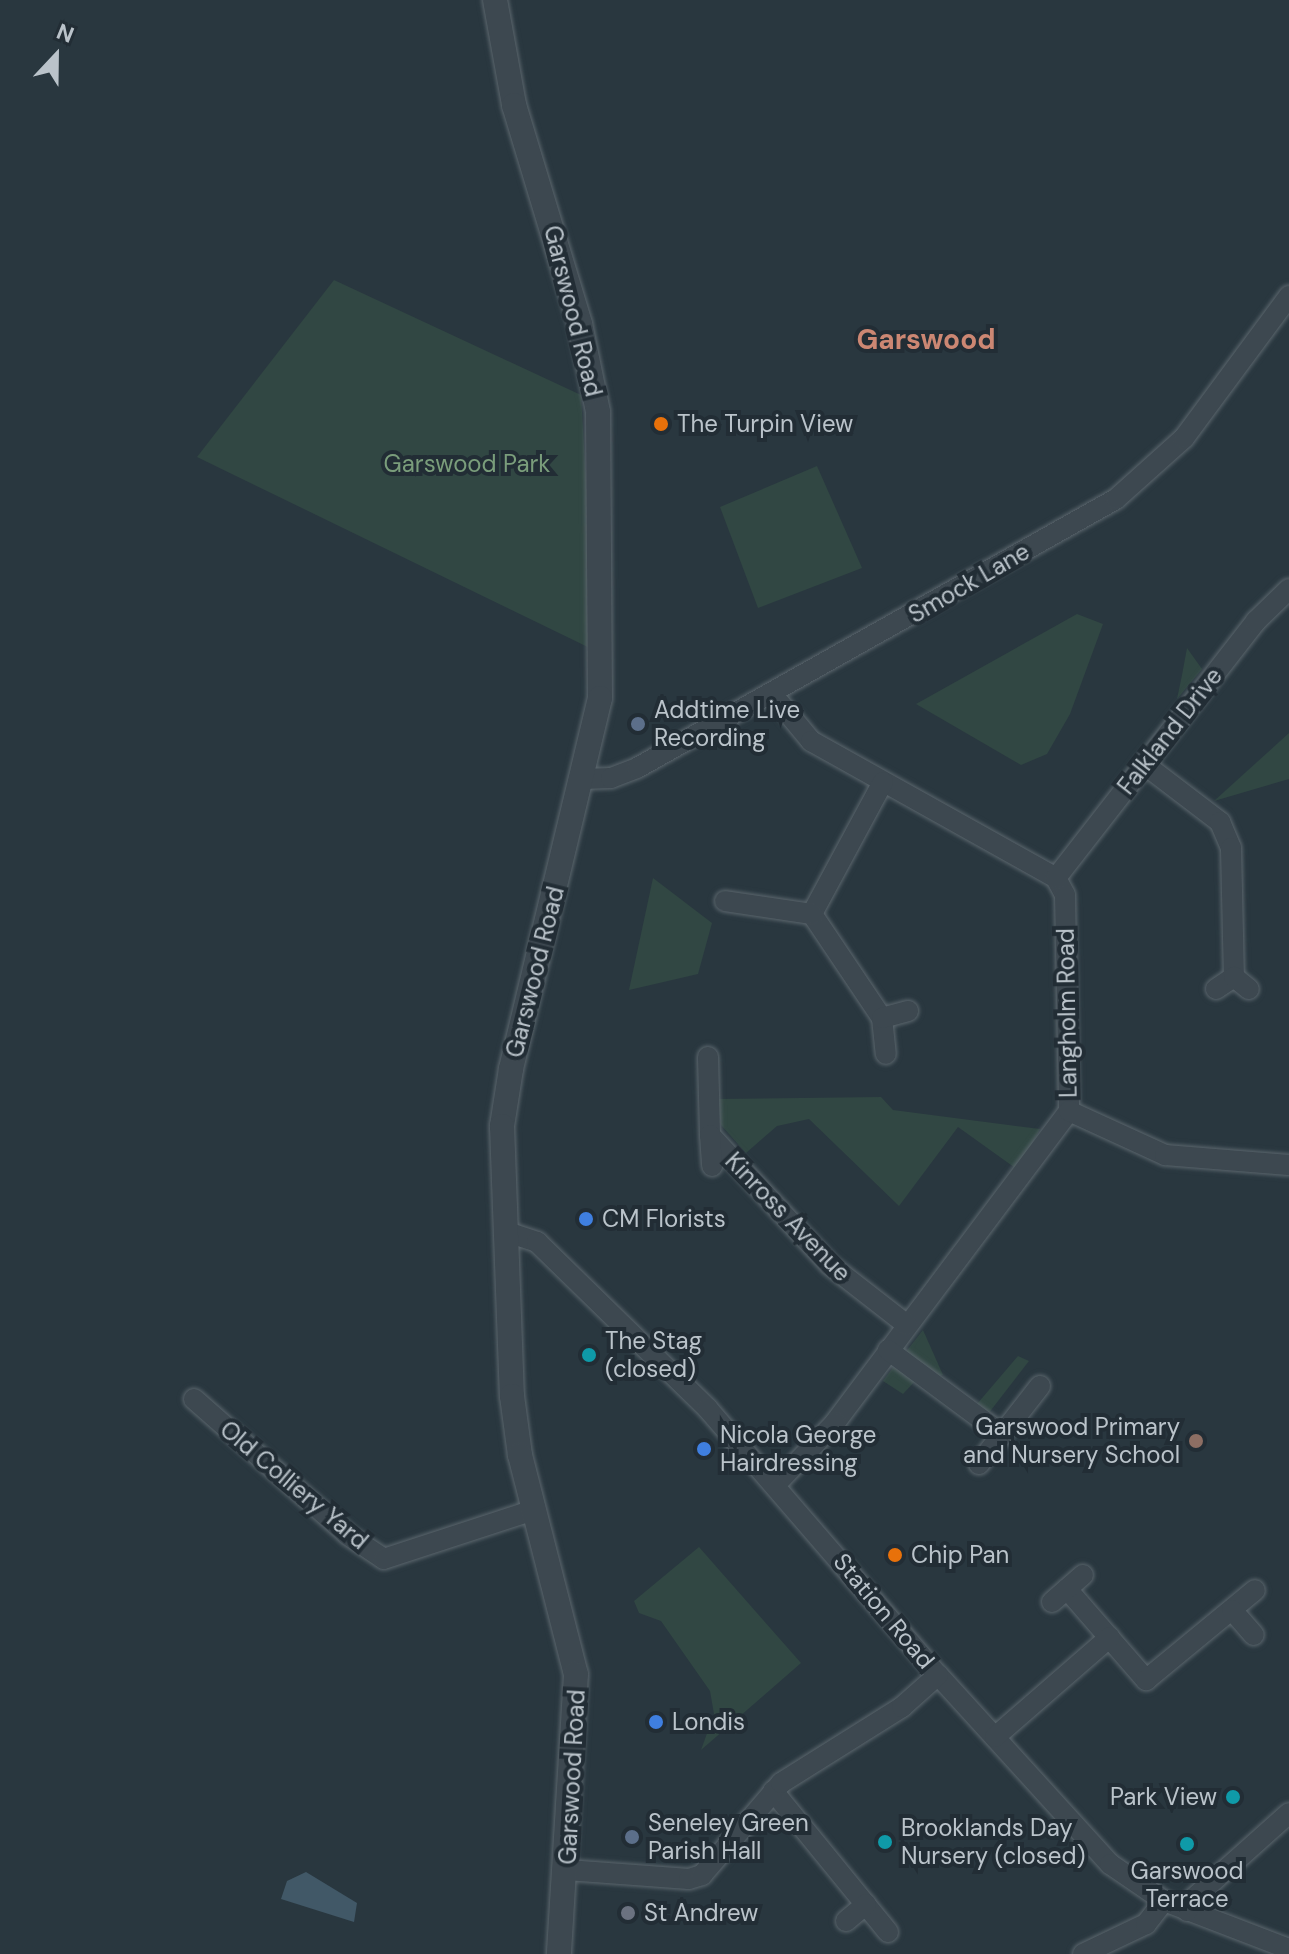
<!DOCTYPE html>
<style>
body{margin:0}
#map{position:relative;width:1289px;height:1954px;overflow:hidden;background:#29373f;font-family:"DM Sans",sans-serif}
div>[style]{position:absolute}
.green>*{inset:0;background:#314743}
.water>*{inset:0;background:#415867}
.roads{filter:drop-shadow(0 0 2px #5b666d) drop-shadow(0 0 2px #5b666d)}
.minor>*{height:20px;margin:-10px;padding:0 10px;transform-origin:10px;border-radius:10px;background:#3d4850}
.tertiary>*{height:24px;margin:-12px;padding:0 12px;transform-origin:12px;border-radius:12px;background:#3d4850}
.dots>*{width:22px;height:22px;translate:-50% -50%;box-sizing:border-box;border:4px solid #222d35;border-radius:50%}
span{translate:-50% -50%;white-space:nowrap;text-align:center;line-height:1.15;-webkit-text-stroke:8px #222d35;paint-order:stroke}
.street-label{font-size:24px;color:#bac3ca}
.poi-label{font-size:24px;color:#bac3ca}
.left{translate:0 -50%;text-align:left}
.right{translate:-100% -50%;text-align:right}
.park-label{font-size:24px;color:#7a9d7b}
.quarter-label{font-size:28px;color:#cc8773;font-weight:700}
.north{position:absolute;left:16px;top:16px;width:80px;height:80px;-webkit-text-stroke:6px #222d35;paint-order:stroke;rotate:22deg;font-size:22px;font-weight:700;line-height:32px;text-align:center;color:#bac3ca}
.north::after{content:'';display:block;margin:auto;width:28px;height:36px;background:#bac3ca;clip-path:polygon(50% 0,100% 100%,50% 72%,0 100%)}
</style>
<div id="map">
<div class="green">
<i style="clip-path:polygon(334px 280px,581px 395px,596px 651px,197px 457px)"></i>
<i style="clip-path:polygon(817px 466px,862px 568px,758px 608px,720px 507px)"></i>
<i style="clip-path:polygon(1077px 614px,1103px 624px,1070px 714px,1047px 754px,1021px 765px,916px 704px)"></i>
<i style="clip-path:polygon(1187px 648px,1202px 669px,1177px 699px,1182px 675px)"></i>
<i style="clip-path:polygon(1289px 733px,1289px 779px,1214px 801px)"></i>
<i style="clip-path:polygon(653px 878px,712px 923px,698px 974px,629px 990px)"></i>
<i style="clip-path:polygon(881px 1097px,893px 1110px,1040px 1129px,1018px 1170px,958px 1127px,899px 1206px,809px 1119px,777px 1126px,746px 1153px,721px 1125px,717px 1099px)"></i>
<i style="clip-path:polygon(923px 1330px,943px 1375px,935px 1376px,905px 1353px)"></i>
<i style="clip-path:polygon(1018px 1356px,1029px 1361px,988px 1414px,977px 1404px)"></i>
<i style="clip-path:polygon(897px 1362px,918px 1378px,903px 1394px,883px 1381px)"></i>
<i style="clip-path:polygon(699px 1547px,801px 1663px,701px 1750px,714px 1714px,710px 1691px,661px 1621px,639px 1613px,634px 1601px)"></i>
</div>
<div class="water">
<i style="clip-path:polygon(306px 1872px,357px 1903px,354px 1922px,281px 1899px,287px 1881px)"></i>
</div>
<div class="roads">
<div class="minor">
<i style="left:773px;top:695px;width:60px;rotate:50.4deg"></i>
<i style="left:811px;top:741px;width:281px;rotate:29.2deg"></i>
<i style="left:1056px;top:878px;width:19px;rotate:62deg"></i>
<i style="left:1065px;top:895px;width:216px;rotate:88.9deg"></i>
<i style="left:1069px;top:1111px;width:390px;rotate:126.9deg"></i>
<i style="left:835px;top:1423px;width:85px;rotate:134deg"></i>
<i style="left:1144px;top:764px;width:96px;rotate:37.3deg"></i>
<i style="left:1220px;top:822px;width:28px;rotate:67deg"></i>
<i style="left:1231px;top:848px;width:129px;rotate:88.7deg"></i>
<i style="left:583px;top:779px;width:28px;rotate:-2deg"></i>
<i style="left:611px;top:778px;width:28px;rotate:-21deg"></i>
<i style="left:637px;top:768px;width:549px;rotate:-29.32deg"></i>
<i style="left:1116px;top:499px;width:91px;rotate:-41.9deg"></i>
<i style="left:1184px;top:438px;width:177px;rotate:-53.5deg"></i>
<i style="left:883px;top:782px;width:150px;rotate:118.3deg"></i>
<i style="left:812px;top:914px;width:125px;rotate:56.1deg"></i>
<i style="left:882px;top:1018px;width:36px;rotate:84deg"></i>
<i style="left:1056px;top:878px;width:326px;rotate:-52.1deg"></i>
<i style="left:1256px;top:621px;width:46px;rotate:-44.1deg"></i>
<i style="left:725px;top:901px;width:88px;rotate:8.5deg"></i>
<i style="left:1216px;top:989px;width:22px;rotate:-34deg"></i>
<i style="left:1234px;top:977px;width:19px;rotate:39deg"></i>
<i style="left:882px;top:1018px;width:27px;rotate:-15deg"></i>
<i style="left:708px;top:1057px;width:78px;rotate:88.5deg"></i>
<i style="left:710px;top:1135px;width:177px;rotate:47.3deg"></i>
<i style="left:830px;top:1265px;width:98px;rotate:37.9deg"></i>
<i style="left:1069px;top:1111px;width:106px;rotate:24.6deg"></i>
<i style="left:1165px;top:1155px;width:124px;rotate:4.6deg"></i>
<i style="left:710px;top:1135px;width:31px;rotate:86deg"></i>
<i style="left:507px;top:1232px;width:32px;rotate:18deg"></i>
<i style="left:537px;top:1242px;width:239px;rotate:44.3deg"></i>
<i style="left:708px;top:1409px;width:352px;rotate:49.2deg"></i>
<i style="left:938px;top:1675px;width:256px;rotate:47.7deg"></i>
<i style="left:1110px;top:1864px;width:65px;rotate:34.4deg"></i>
<i style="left:1164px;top:1901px;width:134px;rotate:21deg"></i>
<i style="left:888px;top:1350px;width:139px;rotate:36.5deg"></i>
<i style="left:194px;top:1399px;width:205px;rotate:41.4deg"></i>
<i style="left:348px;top:1535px;width:43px;rotate:33.7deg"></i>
<i style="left:384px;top:1559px;width:158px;rotate:-18.1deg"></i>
<i style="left:979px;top:1464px;width:99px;rotate:-52deg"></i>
<i style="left:1067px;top:1589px;width:121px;rotate:49deg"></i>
<i style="left:1146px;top:1680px;width:141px;rotate:-39.5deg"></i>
<i style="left:1052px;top:1602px;width:41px;rotate:-41.1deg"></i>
<i style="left:1232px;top:1610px;width:33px;rotate:49deg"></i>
<i style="left:995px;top:1737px;width:152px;rotate:-41deg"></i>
<i style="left:773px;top:1791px;width:182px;rotate:50.8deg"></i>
<i style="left:567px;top:1870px;width:122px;rotate:4.2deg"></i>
<i style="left:689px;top:1879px;width:14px;rotate:-17deg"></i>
<i style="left:702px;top:1875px;width:121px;rotate:-49.3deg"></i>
<i style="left:781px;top:1783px;width:143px;rotate:-32.1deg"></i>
<i style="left:902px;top:1707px;width:48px;rotate:-41.6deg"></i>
<i style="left:1187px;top:1911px;width:15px;rotate:-62deg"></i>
<i style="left:1194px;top:1898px;width:127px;rotate:-41.8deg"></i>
<i style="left:846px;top:1921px;width:26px;rotate:-40deg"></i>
<i style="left:1083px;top:1954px;width:70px;rotate:-25.5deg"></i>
<i style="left:1146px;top:1924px;width:29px;rotate:-52deg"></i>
</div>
<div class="tertiary">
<i style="left:495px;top:0;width:107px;rotate:79.7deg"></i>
<i style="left:514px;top:105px;width:229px;rotate:73.2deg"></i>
<i style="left:580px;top:324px;width:90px;rotate:78.4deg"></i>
<i style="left:598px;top:412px;width:286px;rotate:89.6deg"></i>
<i style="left:600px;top:698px;width:382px;rotate:103.5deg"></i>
<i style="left:511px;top:1069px;width:58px;rotate:99deg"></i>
<i style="left:502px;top:1126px;width:270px;rotate:87.9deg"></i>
<i style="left:512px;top:1396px;width:60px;rotate:82.3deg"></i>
<i style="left:520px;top:1455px;width:226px;rotate:75.7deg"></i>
<i style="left:576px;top:1674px;width:281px;rotate:93.5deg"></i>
</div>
</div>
<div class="dots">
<i style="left:661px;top:424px;background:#e8710a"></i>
<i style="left:638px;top:724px;background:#5c6f8a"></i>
<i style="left:586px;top:1219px;background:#3f7fe0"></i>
<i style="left:589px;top:1355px;background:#0f9aa8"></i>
<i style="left:1196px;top:1441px;background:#8d6e63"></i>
<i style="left:704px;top:1449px;background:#3f7fe0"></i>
<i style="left:895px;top:1555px;background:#e8710a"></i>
<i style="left:656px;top:1722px;background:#3f7fe0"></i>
<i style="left:1233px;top:1797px;background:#0f9aa8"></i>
<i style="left:632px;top:1837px;background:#5c6f8a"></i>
<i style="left:885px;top:1842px;background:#0f9aa8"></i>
<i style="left:1187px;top:1844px;background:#0f9aa8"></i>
<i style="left:628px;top:1913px;background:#6b7280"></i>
</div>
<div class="street-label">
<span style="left:573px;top:311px;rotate:76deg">Garswood Road</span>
<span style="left:969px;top:583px;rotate:-30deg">Smock Lane</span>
<span style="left:1170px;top:731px;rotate:-52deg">Falkland Drive</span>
<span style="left:535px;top:972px;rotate:-76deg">Garswood Road</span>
<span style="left:1067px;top:1013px;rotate:-91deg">Langholm Road</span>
<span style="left:788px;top:1217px;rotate:46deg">Kinross Avenue</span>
<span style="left:294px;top:1485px;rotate:40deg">Old Colliery Yard</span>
<span style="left:884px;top:1611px;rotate:50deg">Station Road</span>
<span style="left:572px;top:1777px;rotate:-87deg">Garswood Road</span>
</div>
<div class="poi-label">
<span class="left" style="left:677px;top:424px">The Turpin View</span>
<span class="left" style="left:654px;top:724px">Addtime Live<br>Recording</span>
<span class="left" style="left:602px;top:1219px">CM Florists</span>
<span class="left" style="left:605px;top:1355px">The Stag<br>(closed)</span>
<span class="right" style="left:1180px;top:1441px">Garswood Primary<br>and Nursery School</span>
<span class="left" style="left:720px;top:1449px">Nicola George<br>Hairdressing</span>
<span class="left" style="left:911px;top:1555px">Chip Pan</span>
<span class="left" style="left:672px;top:1722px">Londis</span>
<span class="right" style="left:1217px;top:1797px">Park View</span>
<span class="left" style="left:648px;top:1837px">Seneley Green<br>Parish Hall</span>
<span class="left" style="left:901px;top:1842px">Brooklands Day<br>Nursery (closed)</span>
<span style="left:1187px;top:1885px">Garswood<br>Terrace</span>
<span class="left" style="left:644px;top:1913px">St Andrew</span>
</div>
<div class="park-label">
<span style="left:467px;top:464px">Garswood Park</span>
</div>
<div class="quarter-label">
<span style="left:926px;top:340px">Garswood</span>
</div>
<div class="north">N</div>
</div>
